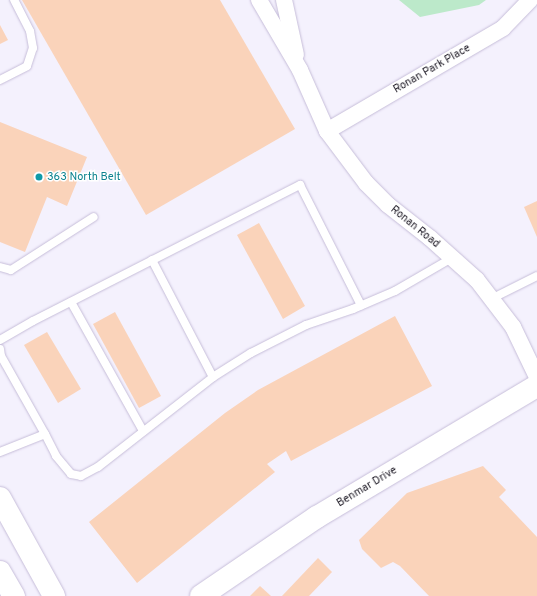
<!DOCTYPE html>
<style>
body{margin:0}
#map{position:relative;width:537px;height:596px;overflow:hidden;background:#f4f1fd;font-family:Overpass,sans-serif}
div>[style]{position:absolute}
.green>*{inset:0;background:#bce9ca}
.building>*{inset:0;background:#fad3ba}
.roads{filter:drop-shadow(0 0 1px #c6bdd9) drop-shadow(0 0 1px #c6bdd9)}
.lane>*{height:8px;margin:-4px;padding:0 4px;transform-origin:4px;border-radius:4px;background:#fff}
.street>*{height:16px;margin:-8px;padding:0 8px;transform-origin:8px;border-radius:8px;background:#fff}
.secondary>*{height:22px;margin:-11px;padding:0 11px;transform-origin:11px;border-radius:11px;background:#fff}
.dots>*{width:11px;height:11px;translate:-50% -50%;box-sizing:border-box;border:2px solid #fff;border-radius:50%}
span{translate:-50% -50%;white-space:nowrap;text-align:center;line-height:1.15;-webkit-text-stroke:3px #fff;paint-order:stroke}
.street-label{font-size:11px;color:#24202b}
.culture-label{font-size:11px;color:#0d838f}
.left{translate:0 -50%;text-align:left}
</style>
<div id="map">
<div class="green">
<i style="clip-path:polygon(399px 0,486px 0,479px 5px,420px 17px)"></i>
</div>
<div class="building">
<i style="clip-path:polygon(22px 0,220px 0,295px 129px,146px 215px)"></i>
<i style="clip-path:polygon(0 25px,8px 40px,0 44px)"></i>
<i style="clip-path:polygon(0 122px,87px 157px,67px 206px,47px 197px,25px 252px,0 242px)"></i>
<i style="clip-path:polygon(537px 201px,537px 237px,524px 207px)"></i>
<i style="clip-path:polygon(259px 223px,305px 306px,283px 319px,237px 235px)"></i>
<i style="clip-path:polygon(115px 312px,161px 396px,139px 408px,93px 324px)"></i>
<i style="clip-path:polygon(395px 316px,432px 386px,291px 461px,286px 451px,267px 464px,275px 472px,137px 583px,89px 522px,225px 413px,258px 390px)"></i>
<i style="clip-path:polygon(47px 332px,81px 389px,58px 403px,24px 345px)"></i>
<i style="clip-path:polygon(483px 466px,506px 490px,499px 497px,537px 537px,537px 596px,429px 596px,400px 566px,393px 562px,381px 568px,362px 549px,359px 540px,407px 493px)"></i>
<i style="clip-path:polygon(318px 558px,332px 572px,309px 596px,282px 596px)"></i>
<i style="clip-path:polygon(260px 586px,271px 596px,250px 596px)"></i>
</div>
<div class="roads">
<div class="lane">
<i style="left:0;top:80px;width:30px;rotate:-27deg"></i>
<i style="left:27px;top:66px;width:19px;rotate:-72deg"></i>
<i style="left:33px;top:48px;width:17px;rotate:-100deg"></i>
<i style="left:30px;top:31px;width:35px;rotate:-117deg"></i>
<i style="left:152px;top:260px;width:132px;rotate:62.5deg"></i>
<i style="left:0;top:267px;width:11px;rotate:15deg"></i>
<i style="left:11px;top:270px;width:98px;rotate:-32.6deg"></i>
<i style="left:491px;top:299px;width:51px;rotate:-26.6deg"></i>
<i style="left:71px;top:302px;width:148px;rotate:60.8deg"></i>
<i style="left:0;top:340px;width:38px;rotate:-30deg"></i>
<i style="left:33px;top:321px;width:300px;rotate:-27deg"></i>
<i style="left:300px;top:185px;width:135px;rotate:63.1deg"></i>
<i style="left:0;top:349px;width:7px;rotate:82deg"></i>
<i style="left:1px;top:356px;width:90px;rotate:60.6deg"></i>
<i style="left:0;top:452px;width:48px;rotate:-21.8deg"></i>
<i style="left:45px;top:434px;width:25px;rotate:63deg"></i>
<i style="left:56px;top:456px;width:23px;rotate:50deg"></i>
<i style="left:71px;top:474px;width:10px;rotate:11deg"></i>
<i style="left:81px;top:476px;width:19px;rotate:-28deg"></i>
<i style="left:98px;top:467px;width:146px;rotate:-38deg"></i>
<i style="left:213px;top:377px;width:45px;rotate:-32.3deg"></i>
<i style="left:251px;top:353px;width:62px;rotate:-27deg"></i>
<i style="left:306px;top:325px;width:50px;rotate:-18.8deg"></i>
<i style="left:353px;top:309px;width:46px;rotate:-23.2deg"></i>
<i style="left:395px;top:291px;width:66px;rotate:-30.1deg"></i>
</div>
<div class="street">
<i style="left:259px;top:0;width:81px;rotate:59.6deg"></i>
<i style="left:300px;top:70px;width:67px;rotate:66.1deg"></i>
<i style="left:327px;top:131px;width:65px;rotate:53.1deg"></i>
<i style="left:366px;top:183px;width:31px;rotate:45deg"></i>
<i style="left:388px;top:205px;width:53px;rotate:38.2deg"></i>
<i style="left:430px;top:238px;width:63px;rotate:41.8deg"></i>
<i style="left:477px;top:280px;width:59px;rotate:52.5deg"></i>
<i style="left:513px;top:327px;width:55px;rotate:64.4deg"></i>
<i style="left:284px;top:0;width:56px;rotate:77.7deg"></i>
<i style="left:327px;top:131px;width:204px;rotate:-30.3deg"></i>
<i style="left:503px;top:28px;width:39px;rotate:-46deg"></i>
</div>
<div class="secondary">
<i style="left:0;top:498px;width:112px;rotate:61.1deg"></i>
<i style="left:0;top:572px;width:28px;rotate:60deg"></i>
<i style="left:201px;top:596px;width:140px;rotate:-34.3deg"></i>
<i style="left:317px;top:517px;width:256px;rotate:-30.8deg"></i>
</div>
</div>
<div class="dots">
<i style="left:39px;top:177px;background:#0f9aa8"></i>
</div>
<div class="street-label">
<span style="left:432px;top:69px;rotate:-30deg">Ronan Park Place</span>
<span style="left:415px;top:227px;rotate:39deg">Ronan Road</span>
<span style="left:367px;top:487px;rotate:-31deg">Benmar Drive</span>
</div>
<div class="culture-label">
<span class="left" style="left:47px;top:177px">363 North Belt</span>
</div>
</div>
